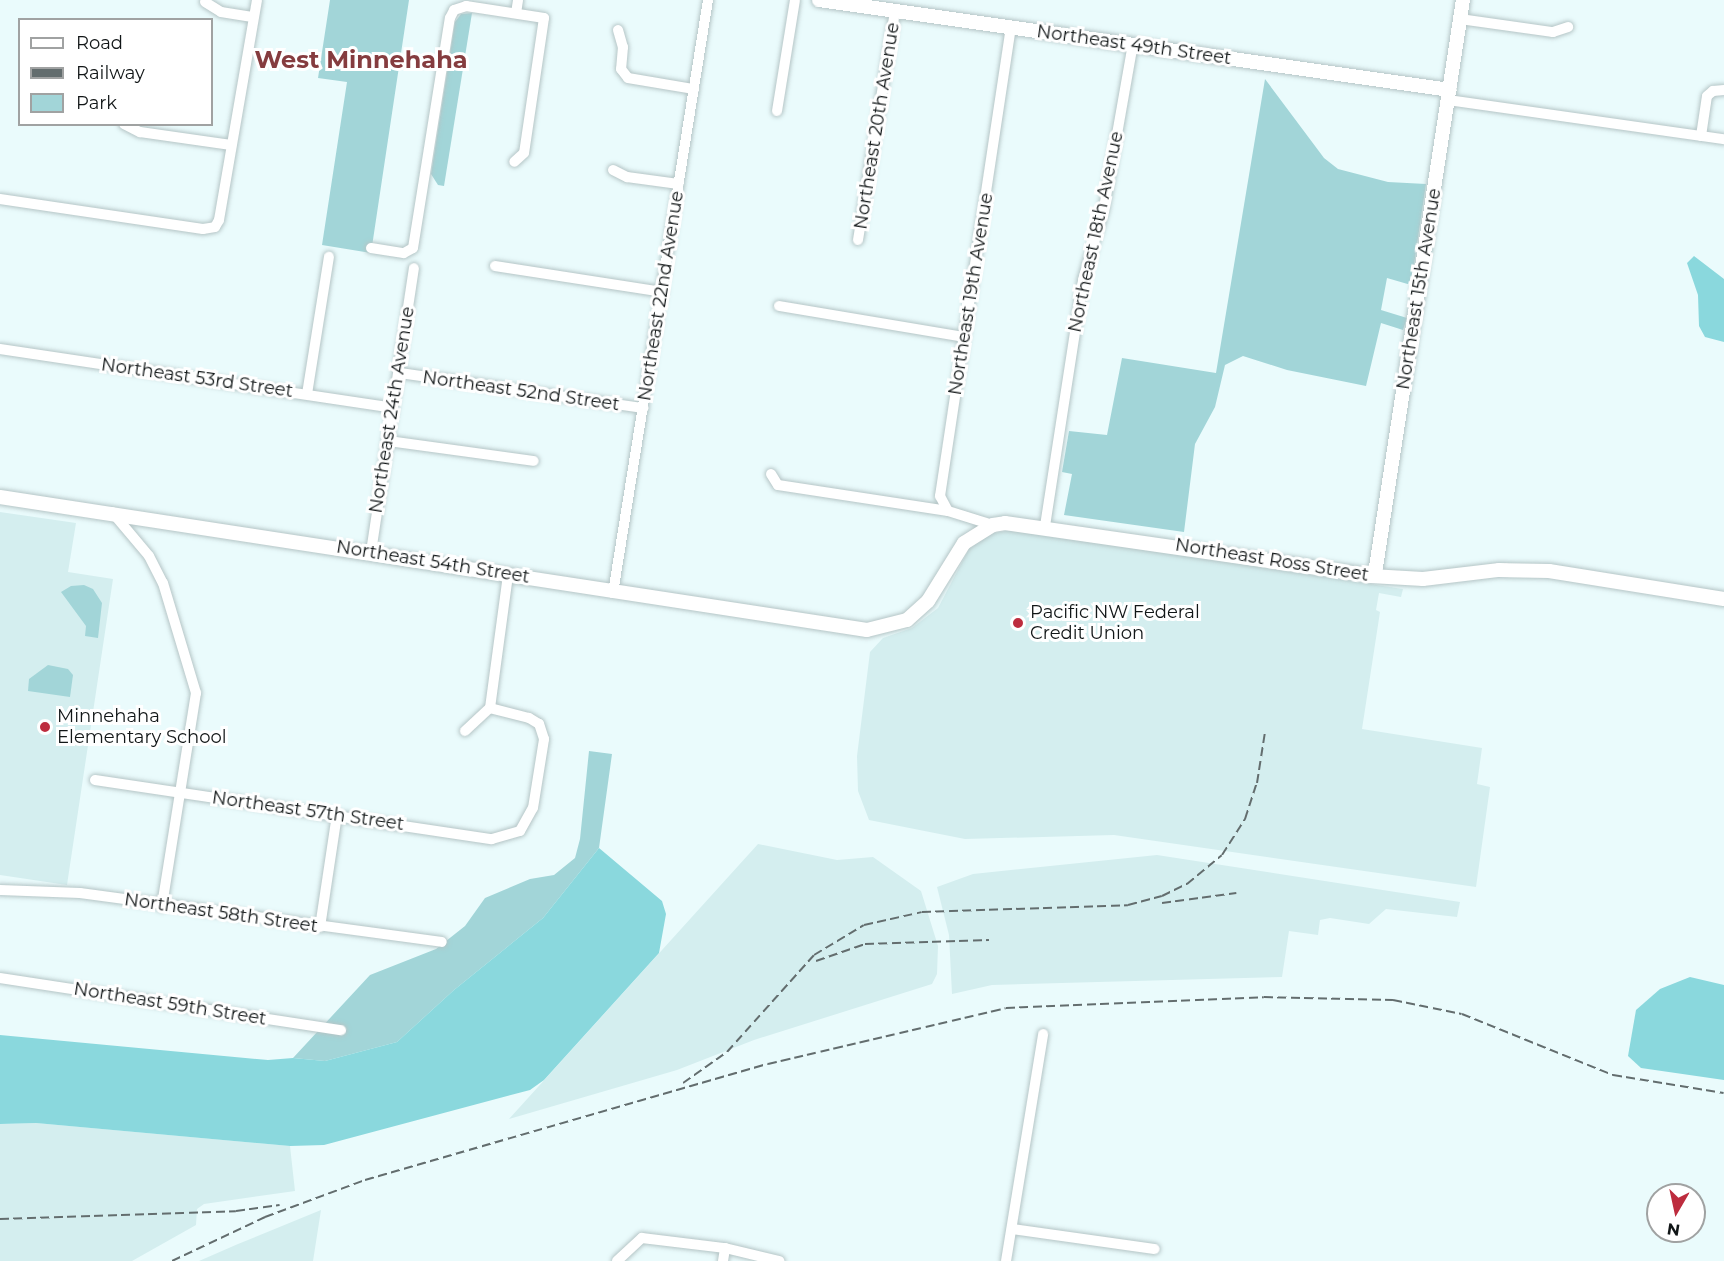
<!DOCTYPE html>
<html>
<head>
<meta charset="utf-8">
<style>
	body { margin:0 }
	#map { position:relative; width:1724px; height:1261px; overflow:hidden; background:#eafbfc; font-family:Montserrat,sans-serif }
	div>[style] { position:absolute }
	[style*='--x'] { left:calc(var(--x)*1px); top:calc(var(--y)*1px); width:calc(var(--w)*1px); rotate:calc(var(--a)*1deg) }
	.built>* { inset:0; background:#d4eeef }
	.green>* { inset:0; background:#a2d5d8 }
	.forest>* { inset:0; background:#8ad8dd }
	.roads { filter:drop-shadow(0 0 2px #b5c5c6) drop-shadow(0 0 2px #b5c5c6) }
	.street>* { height:10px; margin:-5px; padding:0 5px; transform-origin:5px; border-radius:5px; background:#fff }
	.secondary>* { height:14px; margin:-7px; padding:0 7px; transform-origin:7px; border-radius:7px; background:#fff }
	.rail>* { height:2px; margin-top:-1px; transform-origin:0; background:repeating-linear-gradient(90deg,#636d6e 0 9px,transparent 0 13.5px) }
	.dots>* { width:16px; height:16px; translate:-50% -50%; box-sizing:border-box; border:3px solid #fff; border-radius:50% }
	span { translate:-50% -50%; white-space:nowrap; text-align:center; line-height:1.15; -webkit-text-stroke:6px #fff; paint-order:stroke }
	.street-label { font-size:18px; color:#111617 }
	.poi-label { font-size:18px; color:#111617 }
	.left { translate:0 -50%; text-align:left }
	.district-label { font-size:24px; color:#853c3f; font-weight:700 }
	.legend { position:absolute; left:18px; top:18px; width:195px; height:108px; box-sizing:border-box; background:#fff; border:2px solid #a0a2a2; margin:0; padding:8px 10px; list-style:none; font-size:18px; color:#111617 }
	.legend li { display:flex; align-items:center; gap:12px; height:30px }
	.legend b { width:30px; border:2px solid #a0a2a2 }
	.north { position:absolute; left:1646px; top:1183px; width:60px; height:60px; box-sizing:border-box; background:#fff; border:2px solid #a0a2a2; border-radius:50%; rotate:189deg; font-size:16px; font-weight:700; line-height:24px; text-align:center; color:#111617 }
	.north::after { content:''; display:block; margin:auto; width:21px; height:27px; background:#bd2c3e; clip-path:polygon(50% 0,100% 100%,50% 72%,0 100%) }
</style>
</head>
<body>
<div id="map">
	<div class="built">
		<div style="clip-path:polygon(0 512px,76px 523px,68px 572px,113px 579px,67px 885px,0 875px)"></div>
		<div style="clip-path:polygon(1012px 530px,1403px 589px,1401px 597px,1379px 593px,1376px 610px,1380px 612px,1362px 729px,1482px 748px,1477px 784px,1490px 787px,1476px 887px,1114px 835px,965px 839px,869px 820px,858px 791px,857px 756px,870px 652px,883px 638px,912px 628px,938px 608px,969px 549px,989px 534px)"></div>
		<div style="clip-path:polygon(758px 844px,837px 860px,873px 857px,921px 891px,938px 946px,937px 974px,932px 984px,754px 1040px,677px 1070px,509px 1119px)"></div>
		<div style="clip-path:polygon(1157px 855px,1460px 902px,1457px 917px,1386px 909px,1369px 924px,1330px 918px,1320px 920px,1318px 935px,1289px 931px,1282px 977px,992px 985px,952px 994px,949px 935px,937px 887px,973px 874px)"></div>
		<div style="clip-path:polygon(36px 1123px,290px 1146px,295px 1191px,204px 1204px,197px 1209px,196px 1225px,132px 1261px,0 1261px,0 1124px)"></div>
		<div style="clip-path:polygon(321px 1210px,313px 1261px,199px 1261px,238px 1244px)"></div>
	</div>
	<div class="green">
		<div style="clip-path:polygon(330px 0,409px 0,371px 253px,322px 245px,347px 82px,318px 78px)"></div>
		<div style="clip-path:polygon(472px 13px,444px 186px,438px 185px,431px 174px,455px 22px,461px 14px)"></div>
		<div style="clip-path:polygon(1265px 79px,1324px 158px,1338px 169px,1388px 182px,1426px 184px,1411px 285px,1387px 278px,1381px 310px,1407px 318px,1403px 330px,1381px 323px,1366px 386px,1287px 370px,1243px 356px,1225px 365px,1215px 407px,1195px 444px,1184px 532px,1064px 515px,1072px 474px,1062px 472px,1069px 431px,1107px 435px,1122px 358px,1216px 373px)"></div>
		<div style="clip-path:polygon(84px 585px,93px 589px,102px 603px,98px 638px,85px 636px,86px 626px,61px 592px,71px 586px)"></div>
		<div style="clip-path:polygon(48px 665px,68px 669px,73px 675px,70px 697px,28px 691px,29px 679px)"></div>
		<div style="clip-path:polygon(589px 751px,612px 754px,599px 848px,543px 918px,454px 990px,397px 1042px,325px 1061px,293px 1058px,370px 975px,436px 949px,465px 926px,485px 898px,530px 879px,554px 875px,575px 858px,580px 839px)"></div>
	</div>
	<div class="forest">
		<div style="clip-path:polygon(1694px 256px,1724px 279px,1724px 342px,1705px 337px,1699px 326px,1698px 295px,1687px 263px)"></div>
		<div style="clip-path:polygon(599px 848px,662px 901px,666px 914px,659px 953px,544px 1080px,530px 1090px,324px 1145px,290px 1146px,36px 1123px,0 1124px,0 1035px,268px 1060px,293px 1058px,325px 1061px,397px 1042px,454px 990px,543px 918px)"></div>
		<div style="clip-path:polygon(1690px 977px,1724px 985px,1724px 1080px,1641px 1068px,1628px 1056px,1636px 1010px,1660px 989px)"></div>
	</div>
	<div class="roads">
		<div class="street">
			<div style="--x:205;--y:2;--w:19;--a:32"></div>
			<div style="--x:221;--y:12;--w:30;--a:9"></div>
			<div style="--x:516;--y:13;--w:13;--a:-81"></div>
			<div style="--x:1460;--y:19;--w:94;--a:8"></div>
			<div style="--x:1553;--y:32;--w:16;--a:-18"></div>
			<div style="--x:618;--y:30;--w:18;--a:74"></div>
			<div style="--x:623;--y:47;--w:22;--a:95"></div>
			<div style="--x:621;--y:69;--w:11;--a:52"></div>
			<div style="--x:628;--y:78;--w:67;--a:9.5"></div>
			<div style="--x:1448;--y:100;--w:278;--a:8.1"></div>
			<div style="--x:777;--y:111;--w:112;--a:-80.8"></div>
			<div style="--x:124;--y:124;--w:18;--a:27"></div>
			<div style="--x:140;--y:132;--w:92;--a:8.1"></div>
			<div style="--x:1701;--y:136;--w:40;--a:-81.5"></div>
			<div style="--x:1707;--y:96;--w:8;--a:-40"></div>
			<div style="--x:1713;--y:91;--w:11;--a:-5"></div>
			<div style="--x:613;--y:170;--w:16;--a:27"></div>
			<div style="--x:627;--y:177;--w:52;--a:7.7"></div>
			<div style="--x:0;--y:199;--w:205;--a:8.4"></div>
			<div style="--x:203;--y:229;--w:12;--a:-9"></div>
			<div style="--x:215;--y:227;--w:8;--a:-60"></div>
			<div style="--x:219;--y:220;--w:223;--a:-80.2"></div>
			<div style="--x:858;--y:240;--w:232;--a:-80.8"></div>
			<div style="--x:371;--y:248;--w:33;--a:9"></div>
			<div style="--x:404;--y:253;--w:10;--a:-29"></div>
			<div style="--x:413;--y:248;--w:233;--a:-80.9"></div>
			<div style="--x:450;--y:18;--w:9;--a:-63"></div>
			<div style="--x:454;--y:10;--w:13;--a:-18"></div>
			<div style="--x:466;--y:6;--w:79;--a:8.7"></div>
			<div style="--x:544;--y:18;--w:136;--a:98.4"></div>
			<div style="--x:524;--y:153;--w:13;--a:138"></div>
			<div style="--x:495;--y:266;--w:169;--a:8.8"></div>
			<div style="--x:779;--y:306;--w:188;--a:9.5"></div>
			<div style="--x:0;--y:349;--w:397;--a:8.5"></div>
			<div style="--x:400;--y:373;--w:246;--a:8.2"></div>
			<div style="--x:307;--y:394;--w:139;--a:-80.9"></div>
			<div style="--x:388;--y:441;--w:147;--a:7.8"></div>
			<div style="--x:771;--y:474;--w:13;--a:58"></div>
			<div style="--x:778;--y:485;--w:172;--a:8.7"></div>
			<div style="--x:948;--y:511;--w:47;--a:17.3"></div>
			<div style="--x:948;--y:511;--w:17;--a:-118"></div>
			<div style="--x:940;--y:496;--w:474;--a:-81.4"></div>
			<div style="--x:112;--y:512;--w:57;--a:49.9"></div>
			<div style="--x:149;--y:556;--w:30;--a:63"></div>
			<div style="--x:163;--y:583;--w:115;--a:73.3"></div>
			<div style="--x:196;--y:693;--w:216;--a:99.1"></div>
			<div style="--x:1045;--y:526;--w:249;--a:-81.2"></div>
			<div style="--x:1083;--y:280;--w:75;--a:-73.7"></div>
			<div style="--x:1104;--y:208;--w:167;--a:-80"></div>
			<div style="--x:371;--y:552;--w:287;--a:-81.4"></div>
			<div style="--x:613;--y:593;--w:601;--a:-80.9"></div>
			<div style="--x:465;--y:731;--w:34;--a:-43"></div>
			<div style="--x:95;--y:780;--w:401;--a:8.5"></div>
			<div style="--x:492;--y:839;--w:29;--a:-16"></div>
			<div style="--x:520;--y:831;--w:26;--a:-61"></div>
			<div style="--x:533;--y:808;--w:70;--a:-80.9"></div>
			<div style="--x:544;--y:739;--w:16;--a:-108"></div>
			<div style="--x:539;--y:724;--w:12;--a:-149"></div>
			<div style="--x:529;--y:718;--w:40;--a:-165.6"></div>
			<div style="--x:490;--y:708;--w:135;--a:-82.3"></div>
			<div style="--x:0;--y:890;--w:80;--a:2.1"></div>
			<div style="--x:80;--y:893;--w:365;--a:7.7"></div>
			<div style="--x:320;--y:927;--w:113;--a:-81.4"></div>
			<div style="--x:0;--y:978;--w:345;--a:8.7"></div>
			<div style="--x:1012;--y:1229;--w:144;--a:8"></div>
			<div style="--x:617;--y:1261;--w:34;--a:-43"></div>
			<div style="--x:642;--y:1238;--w:84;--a:6.9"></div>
			<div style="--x:725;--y:1248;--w:56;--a:13.5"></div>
			<div style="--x:723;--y:1261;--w:13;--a:-81"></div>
			<div style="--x:1006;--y:1261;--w:230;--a:-80.7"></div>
		</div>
		<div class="secondary">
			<div style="--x:819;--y:0;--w:637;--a:8.12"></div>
			<div style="--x:0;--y:497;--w:877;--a:8.72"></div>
			<div style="--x:867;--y:630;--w:41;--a:-14"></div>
			<div style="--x:907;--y:620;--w:28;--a:-42"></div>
			<div style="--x:928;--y:601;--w:68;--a:-58.2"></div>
			<div style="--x:964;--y:543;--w:34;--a:-32"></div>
			<div style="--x:993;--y:525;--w:12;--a:-9"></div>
			<div style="--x:1005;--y:523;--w:370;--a:8.2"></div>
			<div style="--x:1371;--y:576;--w:52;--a:3.3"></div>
			<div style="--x:1423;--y:579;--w:77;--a:-6.8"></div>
			<div style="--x:1499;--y:570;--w:50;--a:1.1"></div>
			<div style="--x:1549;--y:571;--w:177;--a:9.1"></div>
			<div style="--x:1371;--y:576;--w:10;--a:-61"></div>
			<div style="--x:1376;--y:567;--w:574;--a:-81.28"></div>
		</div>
	</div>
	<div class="rail">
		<div style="--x:1162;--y:903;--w:75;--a:-7.7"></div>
		<div style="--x:816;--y:961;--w:52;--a:-19.1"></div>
		<div style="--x:865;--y:944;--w:124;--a:-1.8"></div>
		<div style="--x:683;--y:1083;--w:54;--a:-35.2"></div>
		<div style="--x:727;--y:1052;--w:130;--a:-48.1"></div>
		<div style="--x:814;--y:955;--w:58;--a:-31"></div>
		<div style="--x:864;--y:925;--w:59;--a:-12.6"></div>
		<div style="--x:922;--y:912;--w:206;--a:-1.9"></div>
		<div style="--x:1128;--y:905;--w:35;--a:-15"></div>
		<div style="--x:1162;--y:896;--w:28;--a:-26"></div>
		<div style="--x:1187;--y:884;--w:45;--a:-39.6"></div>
		<div style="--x:1222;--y:855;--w:43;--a:-57.4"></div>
		<div style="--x:1245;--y:819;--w:38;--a:-72"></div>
		<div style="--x:1257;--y:783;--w:52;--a:-81.1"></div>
		<div style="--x:0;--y:1219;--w:236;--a:-1.9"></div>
		<div style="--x:236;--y:1211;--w:44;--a:-7.8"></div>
		<div style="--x:172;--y:1261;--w:103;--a:-25.3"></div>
		<div style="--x:265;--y:1217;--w:107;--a:-20.3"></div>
		<div style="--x:365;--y:1180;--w:419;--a:-16.1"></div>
		<div style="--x:768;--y:1064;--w:244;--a:-13.2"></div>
		<div style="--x:1006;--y:1008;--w:258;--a:-2.4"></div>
		<div style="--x:1264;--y:997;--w:129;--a:1.3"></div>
		<div style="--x:1393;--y:1000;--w:70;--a:11.5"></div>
		<div style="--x:1462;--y:1014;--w:163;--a:22"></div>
		<div style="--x:1613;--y:1075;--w:112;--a:9.2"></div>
	</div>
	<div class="dots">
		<div style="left:1018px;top:623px;background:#bd2c3e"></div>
		<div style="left:45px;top:727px;background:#bd2c3e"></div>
	</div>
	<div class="street-label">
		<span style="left:1134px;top:45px;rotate:8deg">Northeast 49th Street</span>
		<span style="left:877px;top:126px;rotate:-81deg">Northeast 20th Avenue</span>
		<span style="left:1096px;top:232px;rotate:-78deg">Northeast 18th Avenue</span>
		<span style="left:1419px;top:289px;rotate:-81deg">Northeast 15th Avenue</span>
		<span style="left:971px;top:294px;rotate:-81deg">Northeast 19th Avenue</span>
		<span style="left:661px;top:296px;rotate:-81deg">Northeast 22nd Avenue</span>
		<span style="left:197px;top:378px;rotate:8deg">Northeast 53rd Street</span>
		<span style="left:521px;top:391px;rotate:8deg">Northeast 52nd Street</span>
		<span style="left:392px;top:410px;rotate:-81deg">Northeast 24th Avenue</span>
		<span style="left:1272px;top:560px;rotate:9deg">Northeast Ross Street</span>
		<span style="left:433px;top:562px;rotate:9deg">Northeast 54th Street</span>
		<span style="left:308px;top:811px;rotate:8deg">Northeast 57th Street</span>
		<span style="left:221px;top:913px;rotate:8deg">Northeast 58th Street</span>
		<span style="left:170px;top:1004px;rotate:9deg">Northeast 59th Street</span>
	</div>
	<div class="poi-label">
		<span class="left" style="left:1030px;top:623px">Pacific NW Federal<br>Credit Union</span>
		<span class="left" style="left:57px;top:727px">Minnehaha<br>Elementary School</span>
	</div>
	<div class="district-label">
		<span style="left:361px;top:60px">West Minnehaha</span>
	</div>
	<ul class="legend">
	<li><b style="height:8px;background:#fff"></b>Road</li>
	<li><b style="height:8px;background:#636d6e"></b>Railway</li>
	<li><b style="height:16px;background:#a2d5d8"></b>Park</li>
	</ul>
	<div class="north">N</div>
</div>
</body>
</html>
